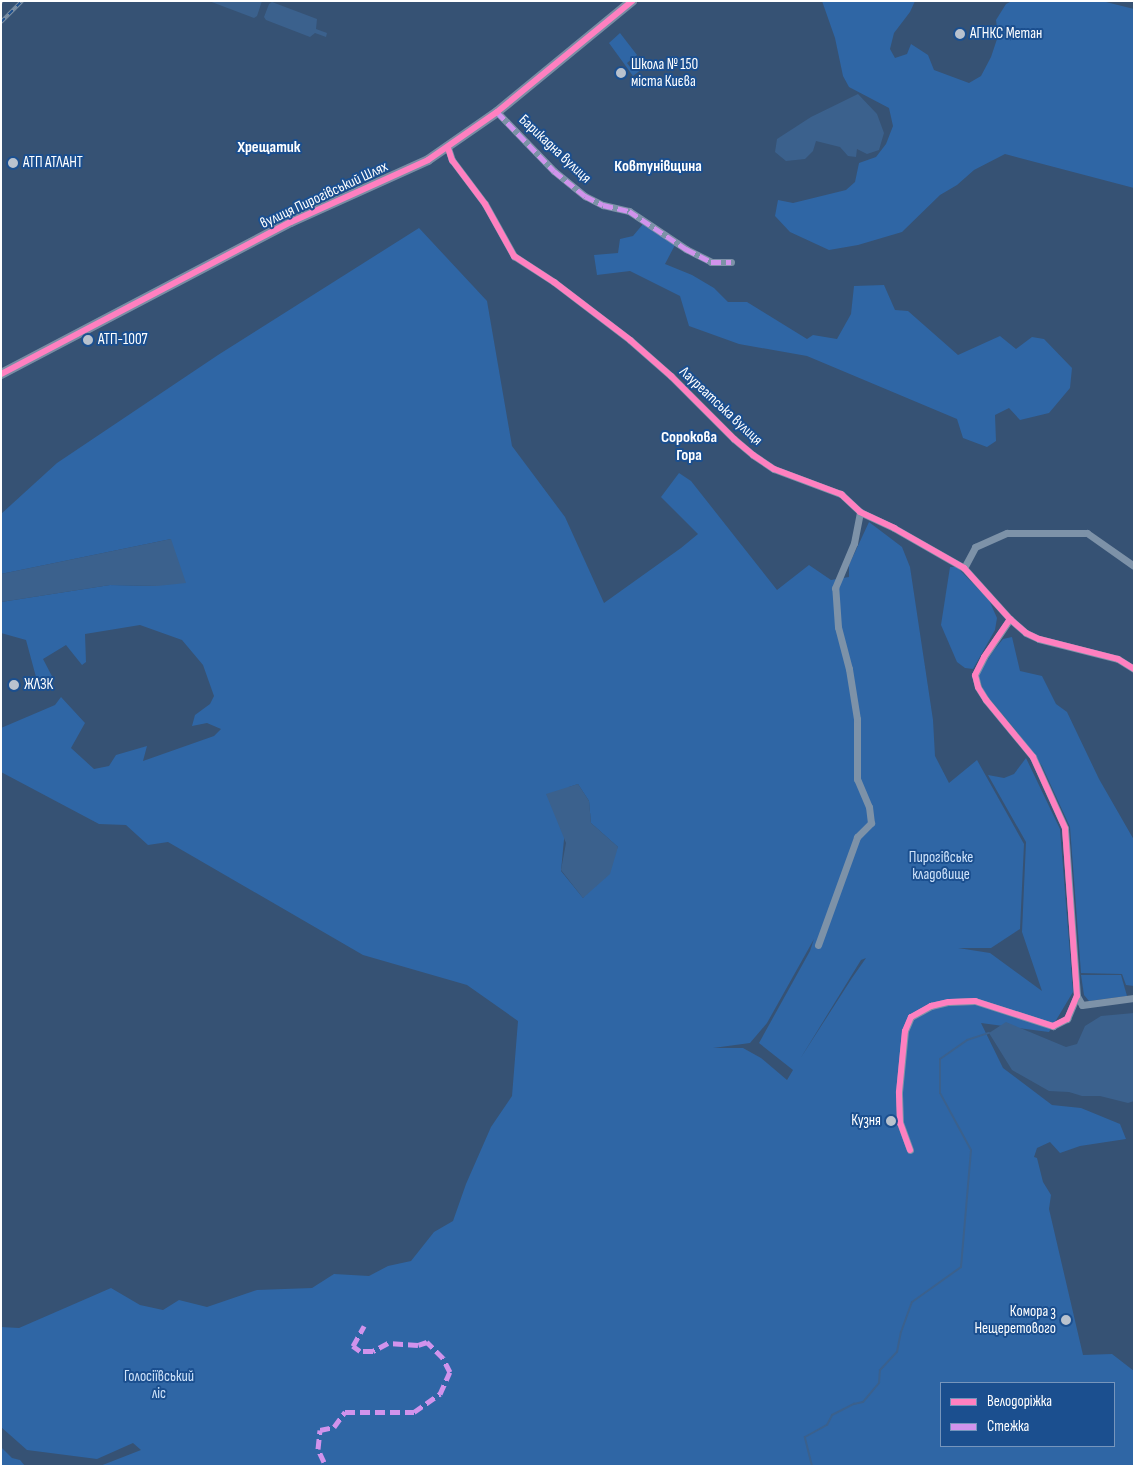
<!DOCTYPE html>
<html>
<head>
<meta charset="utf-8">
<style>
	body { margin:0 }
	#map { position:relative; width:1135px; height:1467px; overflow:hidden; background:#365274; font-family:"Sofia Sans Condensed",sans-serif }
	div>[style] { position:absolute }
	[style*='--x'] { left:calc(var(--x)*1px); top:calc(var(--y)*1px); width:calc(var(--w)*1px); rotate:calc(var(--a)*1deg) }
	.green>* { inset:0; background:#2f66a5 }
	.water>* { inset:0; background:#3b618d }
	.stream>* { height:2px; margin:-1px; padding:0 1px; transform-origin:1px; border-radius:1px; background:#3b618d }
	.street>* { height:7px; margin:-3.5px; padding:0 3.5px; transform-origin:3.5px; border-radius:3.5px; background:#7d92a8 }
	.secondary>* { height:10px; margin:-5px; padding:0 5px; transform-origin:5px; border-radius:5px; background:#798da4 }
	.rail>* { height:4px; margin-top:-2px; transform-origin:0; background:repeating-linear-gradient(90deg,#1b4f8f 0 5.5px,#7e92a7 0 11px); box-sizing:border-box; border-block:1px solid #7e92a7 }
	.quiet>* { height:5px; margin-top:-2.5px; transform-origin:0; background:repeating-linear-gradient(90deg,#d193ec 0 10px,transparent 0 15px) }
	.cycleway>* { height:6px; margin:-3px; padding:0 3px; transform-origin:3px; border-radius:3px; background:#ff80c0 }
	.dots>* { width:14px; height:14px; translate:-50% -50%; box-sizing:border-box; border:2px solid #1b4f8f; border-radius:50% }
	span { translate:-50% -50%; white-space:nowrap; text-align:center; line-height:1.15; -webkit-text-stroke:4px #1b4f8f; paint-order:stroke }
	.poi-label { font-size:15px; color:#fff }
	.left { translate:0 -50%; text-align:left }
	.right { translate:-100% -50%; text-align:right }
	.street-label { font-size:15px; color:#fff }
	.park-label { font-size:15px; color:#cfe3fa }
	.neighbourhood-label { font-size:16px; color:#fff; font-weight:700 }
	.frame { position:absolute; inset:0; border:2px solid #fff; pointer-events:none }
	.legend { position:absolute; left:940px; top:1382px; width:175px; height:65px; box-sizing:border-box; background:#1b4f8f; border:1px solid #7695bc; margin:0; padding:6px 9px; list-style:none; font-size:15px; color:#fff }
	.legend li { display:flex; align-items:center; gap:10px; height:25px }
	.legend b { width:25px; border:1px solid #7695bc }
</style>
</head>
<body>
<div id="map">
	<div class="green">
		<div style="clip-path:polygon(822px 1px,915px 1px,910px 12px,894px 33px,890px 49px,895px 58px,907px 54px,911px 44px,928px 55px,934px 70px,969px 83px,981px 76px,991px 57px,998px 36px,996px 20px,1006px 4px,1012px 1px,1102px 1px,1134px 9px,1134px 188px,1005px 154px,974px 170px,957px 185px,940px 195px,902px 232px,858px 245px,829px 250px,790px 232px,775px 216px,778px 200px,793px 203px,846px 190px,855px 182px,859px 163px,876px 157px,886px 144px,893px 126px,889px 108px,849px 87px,843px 76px,835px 38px)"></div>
		<div style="clip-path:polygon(620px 33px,637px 55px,627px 63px,630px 67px,642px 58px,647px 65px,633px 76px,609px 43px)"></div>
		<div style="clip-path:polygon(643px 224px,675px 245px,665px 264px,692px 275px,714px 288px,728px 302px,747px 302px,807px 339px,813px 335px,837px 339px,851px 314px,854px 286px,884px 285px,895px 310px,908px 311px,958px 355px,1000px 336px,1016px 349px,1032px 337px,1044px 339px,1072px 368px,1070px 388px,1049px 413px,1020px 420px,1009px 408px,995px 415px,996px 441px,987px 447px,963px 438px,957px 419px,807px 356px,739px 344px,689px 326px,680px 296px,630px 271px,597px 275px,594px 255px,618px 253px,620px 239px,633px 236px)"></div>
		<div style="clip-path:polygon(evenodd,419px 228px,487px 301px,512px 446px,565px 517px,604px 603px,681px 548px,698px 534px,661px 497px,679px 473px,691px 481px,777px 590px,809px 565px,831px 580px,849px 577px,849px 565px,869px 522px,902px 547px,910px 567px,933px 720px,935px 756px,949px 783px,977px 760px,1024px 844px,1020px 929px,991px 948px,958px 948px,990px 953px,1042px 991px,1022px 932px,1026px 842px,988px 775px,1004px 778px,1014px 774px,1026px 758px,1060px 829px,1073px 992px,1049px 1032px,981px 1023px,1003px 1068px,1052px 1105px,1081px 1108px,1120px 1124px,1126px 1139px,1080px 1146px,1060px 1153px,1050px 1142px,1037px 1148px,1034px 1157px,1037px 1158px,1043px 1182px,1051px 1195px,1049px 1209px,1083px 1355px,1112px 1354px,1134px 1371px,1134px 1466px,100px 1466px,141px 1450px,133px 1443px,97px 1459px,27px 1450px,1px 1427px,1px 1327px,19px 1328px,111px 1288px,140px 1305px,163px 1310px,179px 1300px,207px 1307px,257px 1290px,312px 1288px,334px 1274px,369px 1276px,388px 1266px,411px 1261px,434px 1232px,453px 1221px,466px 1184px,491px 1127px,512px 1096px,518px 1021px,467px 985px,363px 955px,168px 842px,148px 845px,126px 825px,99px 824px,1px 772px,1px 728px,55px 705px,61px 697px,85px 723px,71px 748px,94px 769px,109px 766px,116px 755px,147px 746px,143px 761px,214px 736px,221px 729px,207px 723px,192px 726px,195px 715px,210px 704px,214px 696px,203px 665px,182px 640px,140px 625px,85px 634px,86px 662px,82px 665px,66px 645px,43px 659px,54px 680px,39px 688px,26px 640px,1px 633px,1px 602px,110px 585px,157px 586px,171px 539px,1px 574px,1px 514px,57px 463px,218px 355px,419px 228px,578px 784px,589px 801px,591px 823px,618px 847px,583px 898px,561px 871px,569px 787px,578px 784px,419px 228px,814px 939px,810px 951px,759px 1043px,793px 1070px,787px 1080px,761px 1058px,743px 1048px,713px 1048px,750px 1043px,767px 1023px,814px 939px,419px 228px,866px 958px,852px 978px,800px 1059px,861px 960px,866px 958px,419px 228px,941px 1383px,1114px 1383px,1114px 1446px,941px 1446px,941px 1383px)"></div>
		<div style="clip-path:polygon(950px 567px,957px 567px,989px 600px,997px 618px,995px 630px,973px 669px,965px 668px,957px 662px,941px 625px)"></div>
		<div style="clip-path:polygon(1012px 637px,1020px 671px,1042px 676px,1056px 704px,1067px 712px,1099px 779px,1134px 840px,1134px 986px,1126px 985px,1122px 974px,1081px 973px,1070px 827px,1042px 766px,1018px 733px,984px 692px,979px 678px,980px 671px,994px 650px,1003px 639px)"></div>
		<div style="clip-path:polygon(1081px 975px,1121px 975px,1127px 996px,1089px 1001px,1084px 995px)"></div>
		<div style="clip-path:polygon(1px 1447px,12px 1458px,20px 1460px,25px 1466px,1px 1466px)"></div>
	</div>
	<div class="water">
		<div style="clip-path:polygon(209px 1px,262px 1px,257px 16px,254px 18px)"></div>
		<div style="clip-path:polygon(272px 2px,317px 19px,316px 29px,327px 33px,326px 37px,315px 33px,310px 37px,266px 20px,264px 17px,269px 4px)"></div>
		<div style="clip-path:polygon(858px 94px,877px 114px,884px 133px,879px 150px,867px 154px,857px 149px,856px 157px,848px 156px,840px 147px,816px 141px,813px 151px,805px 159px,786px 161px,775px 152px,777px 139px,811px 117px)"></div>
		<div style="clip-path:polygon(171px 539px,186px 583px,157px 586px,110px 585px,1px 602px,1px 574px)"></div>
		<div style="clip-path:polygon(578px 784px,589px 801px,591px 823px,618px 847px,610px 874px,583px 898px,561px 870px,566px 843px,546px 794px)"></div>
		<div style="clip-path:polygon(1134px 1013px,1134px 1101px,1128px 1103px,1100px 1096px,1082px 1096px,1069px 1092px,1049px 1091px,1012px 1070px,989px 1033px,1006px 1022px,1066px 1047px,1077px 1044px,1085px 1026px,1101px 1016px)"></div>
	</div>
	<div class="stream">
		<div style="--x:812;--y:1466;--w:30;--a:-104"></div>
		<div style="--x:805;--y:1437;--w:25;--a:-29"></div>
		<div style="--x:827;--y:1425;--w:11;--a:-63"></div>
		<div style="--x:832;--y:1415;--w:25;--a:-27"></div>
		<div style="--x:854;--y:1404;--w:9;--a:-13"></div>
		<div style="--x:863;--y:1402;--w:25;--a:-50"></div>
		<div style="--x:879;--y:1383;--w:13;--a:-86"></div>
		<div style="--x:880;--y:1370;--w:25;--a:-47"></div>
		<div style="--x:897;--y:1352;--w:20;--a:-79"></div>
		<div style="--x:901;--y:1332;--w:32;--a:-70"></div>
		<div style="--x:912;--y:1302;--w:60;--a:-35.5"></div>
		<div style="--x:961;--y:1267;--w:117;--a:-85.1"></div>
		<div style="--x:971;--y:1150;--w:65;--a:-118.5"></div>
		<div style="--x:940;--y:1093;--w:34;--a:-90"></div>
		<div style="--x:940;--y:1059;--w:33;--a:-35"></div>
		<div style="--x:967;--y:1040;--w:23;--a:-18"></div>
	</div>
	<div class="street">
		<div style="--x:497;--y:112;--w:82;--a:46"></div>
		<div style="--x:554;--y:171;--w:40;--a:39"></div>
		<div style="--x:585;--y:196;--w:20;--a:27"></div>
		<div style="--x:603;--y:205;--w:27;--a:13"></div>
		<div style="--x:629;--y:211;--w:69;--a:33.7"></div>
		<div style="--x:686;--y:249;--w:28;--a:27"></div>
		<div style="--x:711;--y:262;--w:20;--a:0"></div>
		<div style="--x:448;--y:148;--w:13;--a:72"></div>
		<div style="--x:452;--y:160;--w:55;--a:53.1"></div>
		<div style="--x:485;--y:204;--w:60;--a:60.9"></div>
		<div style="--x:514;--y:256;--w:48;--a:33"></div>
		<div style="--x:554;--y:282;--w:96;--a:37.3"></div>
		<div style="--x:630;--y:340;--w:55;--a:41.3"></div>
		<div style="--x:671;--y:376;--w:89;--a:45"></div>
		<div style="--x:734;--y:439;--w:25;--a:40"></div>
		<div style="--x:753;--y:455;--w:25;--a:34"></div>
		<div style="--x:774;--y:469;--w:72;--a:20.5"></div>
		<div style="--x:841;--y:494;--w:26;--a:43"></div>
		<div style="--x:860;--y:512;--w:38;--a:25"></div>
		<div style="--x:894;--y:528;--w:81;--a:29.7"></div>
		<div style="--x:964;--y:568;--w:69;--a:48"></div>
		<div style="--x:1010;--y:619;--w:21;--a:41"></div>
		<div style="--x:1026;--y:633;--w:14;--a:25"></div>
		<div style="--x:1039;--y:639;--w:81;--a:14.2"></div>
		<div style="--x:1118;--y:659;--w:19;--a:32"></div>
		<div style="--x:964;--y:568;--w:24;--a:-62"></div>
		<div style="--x:975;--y:547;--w:35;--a:-24"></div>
		<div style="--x:1007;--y:533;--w:80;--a:0"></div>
		<div style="--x:1087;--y:533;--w:57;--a:35.1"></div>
		<div style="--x:818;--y:945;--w:115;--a:-70.1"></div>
		<div style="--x:857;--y:837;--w:20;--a:-45"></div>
		<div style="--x:871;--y:823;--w:16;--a:-97"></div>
		<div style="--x:869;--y:807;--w:30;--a:-113"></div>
		<div style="--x:857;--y:779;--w:60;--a:-90"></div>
		<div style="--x:857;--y:719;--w:51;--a:-99.1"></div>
		<div style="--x:849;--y:669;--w:43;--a:-104.7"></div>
		<div style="--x:838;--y:627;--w:39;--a:-94"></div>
		<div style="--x:835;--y:588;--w:49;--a:-67.1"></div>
		<div style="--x:854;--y:543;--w:32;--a:-79"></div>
		<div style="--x:1077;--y:996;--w:10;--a:61"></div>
		<div style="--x:1082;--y:1005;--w:52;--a:-7.7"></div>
		<div style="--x:910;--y:1150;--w:29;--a:-110"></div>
		<div style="--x:900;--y:1123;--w:31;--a:-92"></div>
		<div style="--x:899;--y:1092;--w:61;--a:-84.4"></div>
		<div style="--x:905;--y:1031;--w:15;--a:-67"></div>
		<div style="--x:911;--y:1017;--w:23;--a:-29"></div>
		<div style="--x:931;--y:1006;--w:18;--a:-13"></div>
		<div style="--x:949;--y:1002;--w:26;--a:-2"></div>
		<div style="--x:975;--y:1001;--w:82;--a:17.8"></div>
		<div style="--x:1053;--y:1026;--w:16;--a:-27"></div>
		<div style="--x:1067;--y:1019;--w:25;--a:-67"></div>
		<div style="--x:1077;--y:996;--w:168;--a:-94.1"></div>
		<div style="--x:1065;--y:828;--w:78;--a:-114.3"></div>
		<div style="--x:1033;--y:757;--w:74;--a:-129.5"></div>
		<div style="--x:986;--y:700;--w:15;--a:-122"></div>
		<div style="--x:978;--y:687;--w:12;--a:-104"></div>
		<div style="--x:975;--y:675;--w:20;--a:-63"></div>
		<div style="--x:984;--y:657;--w:46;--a:-55.6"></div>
	</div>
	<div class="secondary">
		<div style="--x:1;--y:374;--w:327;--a:-27.7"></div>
		<div style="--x:291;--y:222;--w:150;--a:-24.3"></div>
		<div style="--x:428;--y:160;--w:84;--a:-34.8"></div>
		<div style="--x:497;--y:112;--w:175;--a:-39.4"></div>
	</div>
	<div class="rail">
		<div style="--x:1;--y:2;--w:1;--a:-45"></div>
		<div style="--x:1;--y:22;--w:30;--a:-45"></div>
	</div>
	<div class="quiet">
		<div style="--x:497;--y:112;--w:82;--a:46"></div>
		<div style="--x:554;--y:171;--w:40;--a:39"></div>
		<div style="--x:585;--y:196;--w:20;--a:27"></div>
		<div style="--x:603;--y:205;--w:27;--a:13"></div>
		<div style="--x:629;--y:211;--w:69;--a:33.7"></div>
		<div style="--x:686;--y:249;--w:28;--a:27"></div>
		<div style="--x:711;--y:262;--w:20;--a:0"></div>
		<div style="--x:324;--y:1462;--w:14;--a:-115"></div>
		<div style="--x:318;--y:1449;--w:19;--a:-84"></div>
		<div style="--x:320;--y:1430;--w:14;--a:-12"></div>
		<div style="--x:334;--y:1427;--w:19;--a:-54"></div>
		<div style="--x:345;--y:1412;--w:69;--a:0"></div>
		<div style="--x:414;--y:1412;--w:32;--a:-35"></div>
		<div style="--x:440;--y:1394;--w:24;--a:-66"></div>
		<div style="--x:450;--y:1372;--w:16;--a:-117"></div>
		<div style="--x:443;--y:1358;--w:23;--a:-135"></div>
		<div style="--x:427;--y:1342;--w:9;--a:162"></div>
		<div style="--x:418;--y:1345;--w:30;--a:-176"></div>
		<div style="--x:388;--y:1343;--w:17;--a:152"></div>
		<div style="--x:373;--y:1351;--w:13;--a:180"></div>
		<div style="--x:360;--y:1351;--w:9;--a:-144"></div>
		<div style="--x:353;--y:1346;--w:23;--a:-61"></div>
	</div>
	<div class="cycleway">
		<div style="--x:448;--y:148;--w:13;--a:72"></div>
		<div style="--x:452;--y:160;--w:55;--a:53.1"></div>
		<div style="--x:485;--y:204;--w:60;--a:60.9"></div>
		<div style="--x:514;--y:256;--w:48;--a:33"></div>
		<div style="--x:554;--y:282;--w:96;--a:37.3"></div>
		<div style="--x:630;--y:340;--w:55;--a:41.3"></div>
		<div style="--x:671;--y:376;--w:89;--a:45"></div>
		<div style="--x:734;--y:439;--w:25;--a:40"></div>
		<div style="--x:753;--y:455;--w:25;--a:34"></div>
		<div style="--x:774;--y:469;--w:72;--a:20.5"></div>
		<div style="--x:841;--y:494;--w:26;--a:43"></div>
		<div style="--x:860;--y:512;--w:38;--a:25"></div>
		<div style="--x:894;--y:528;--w:81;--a:29.7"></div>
		<div style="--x:964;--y:568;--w:69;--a:48"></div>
		<div style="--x:1010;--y:619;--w:21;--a:41"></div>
		<div style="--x:1026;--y:633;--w:14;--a:25"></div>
		<div style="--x:1039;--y:639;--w:81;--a:14.2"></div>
		<div style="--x:1118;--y:659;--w:19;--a:32"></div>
		<div style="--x:1;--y:374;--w:327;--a:-27.7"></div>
		<div style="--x:291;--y:222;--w:150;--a:-24.3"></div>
		<div style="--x:428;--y:160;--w:84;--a:-34.8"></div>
		<div style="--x:497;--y:112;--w:175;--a:-39.4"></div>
		<div style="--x:910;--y:1150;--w:29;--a:-110"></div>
		<div style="--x:900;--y:1123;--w:31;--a:-92"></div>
		<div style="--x:899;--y:1092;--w:61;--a:-84.4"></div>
		<div style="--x:905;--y:1031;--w:15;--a:-67"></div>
		<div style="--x:911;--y:1017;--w:23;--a:-29"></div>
		<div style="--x:931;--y:1006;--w:18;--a:-13"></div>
		<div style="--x:949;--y:1002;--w:26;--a:-2"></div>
		<div style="--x:975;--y:1001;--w:82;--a:17.8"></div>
		<div style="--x:1053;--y:1026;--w:16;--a:-27"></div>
		<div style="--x:1067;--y:1019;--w:25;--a:-67"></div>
		<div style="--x:1077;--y:996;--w:168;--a:-94.1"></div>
		<div style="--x:1065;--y:828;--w:78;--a:-114.3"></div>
		<div style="--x:1033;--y:757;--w:74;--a:-129.5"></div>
		<div style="--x:986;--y:700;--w:15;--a:-122"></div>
		<div style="--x:978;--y:687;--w:12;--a:-104"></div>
		<div style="--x:975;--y:675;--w:20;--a:-63"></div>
		<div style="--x:984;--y:657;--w:46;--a:-55.6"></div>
	</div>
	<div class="dots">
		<div style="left:960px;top:34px;background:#b9c2ce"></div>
		<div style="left:621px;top:73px;background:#b9c2ce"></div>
		<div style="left:13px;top:163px;background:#b9c2ce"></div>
		<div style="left:88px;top:340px;background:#b9c2ce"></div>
		<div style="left:14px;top:685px;background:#b9c2ce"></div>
		<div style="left:891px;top:1121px;background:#b9c2ce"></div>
		<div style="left:1066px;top:1320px;background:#b9c2ce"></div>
	</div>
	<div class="poi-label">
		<span class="left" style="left:970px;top:34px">АГНКС Метан</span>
		<span class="left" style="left:631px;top:73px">Школа № 150<br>міста Києва</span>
		<span class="left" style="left:23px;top:163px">АТП АТЛАНТ</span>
		<span class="left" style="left:98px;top:340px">АТП-1007</span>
		<span class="left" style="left:24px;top:685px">ЖЛЗК</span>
		<span class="right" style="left:881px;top:1121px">Кузня</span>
		<span class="right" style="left:1056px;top:1320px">Комора з<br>Нещеретового</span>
	</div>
	<div class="street-label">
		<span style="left:555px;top:149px;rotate:43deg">Барикадна вулиця</span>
		<span style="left:324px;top:195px;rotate:-25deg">вулиця Пирогівський Шлях</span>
		<span style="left:721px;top:406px;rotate:43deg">Лауреатська вулиця</span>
	</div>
	<div class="park-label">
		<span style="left:941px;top:866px">Пирогівське<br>кладовище</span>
		<span style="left:159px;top:1385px">Голосіївський<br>ліс</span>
	</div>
	<div class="neighbourhood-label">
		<span style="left:269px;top:148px">Хрещатик</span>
		<span style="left:658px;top:167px">Ковтунівщина</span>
		<span style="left:689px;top:447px">Сорокова<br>Гора</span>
	</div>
	<div class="frame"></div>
	<ul class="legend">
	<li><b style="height:6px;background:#ff80c0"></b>Велодоріжка</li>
	<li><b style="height:6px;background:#d193ec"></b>Стежка</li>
	</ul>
</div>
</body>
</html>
